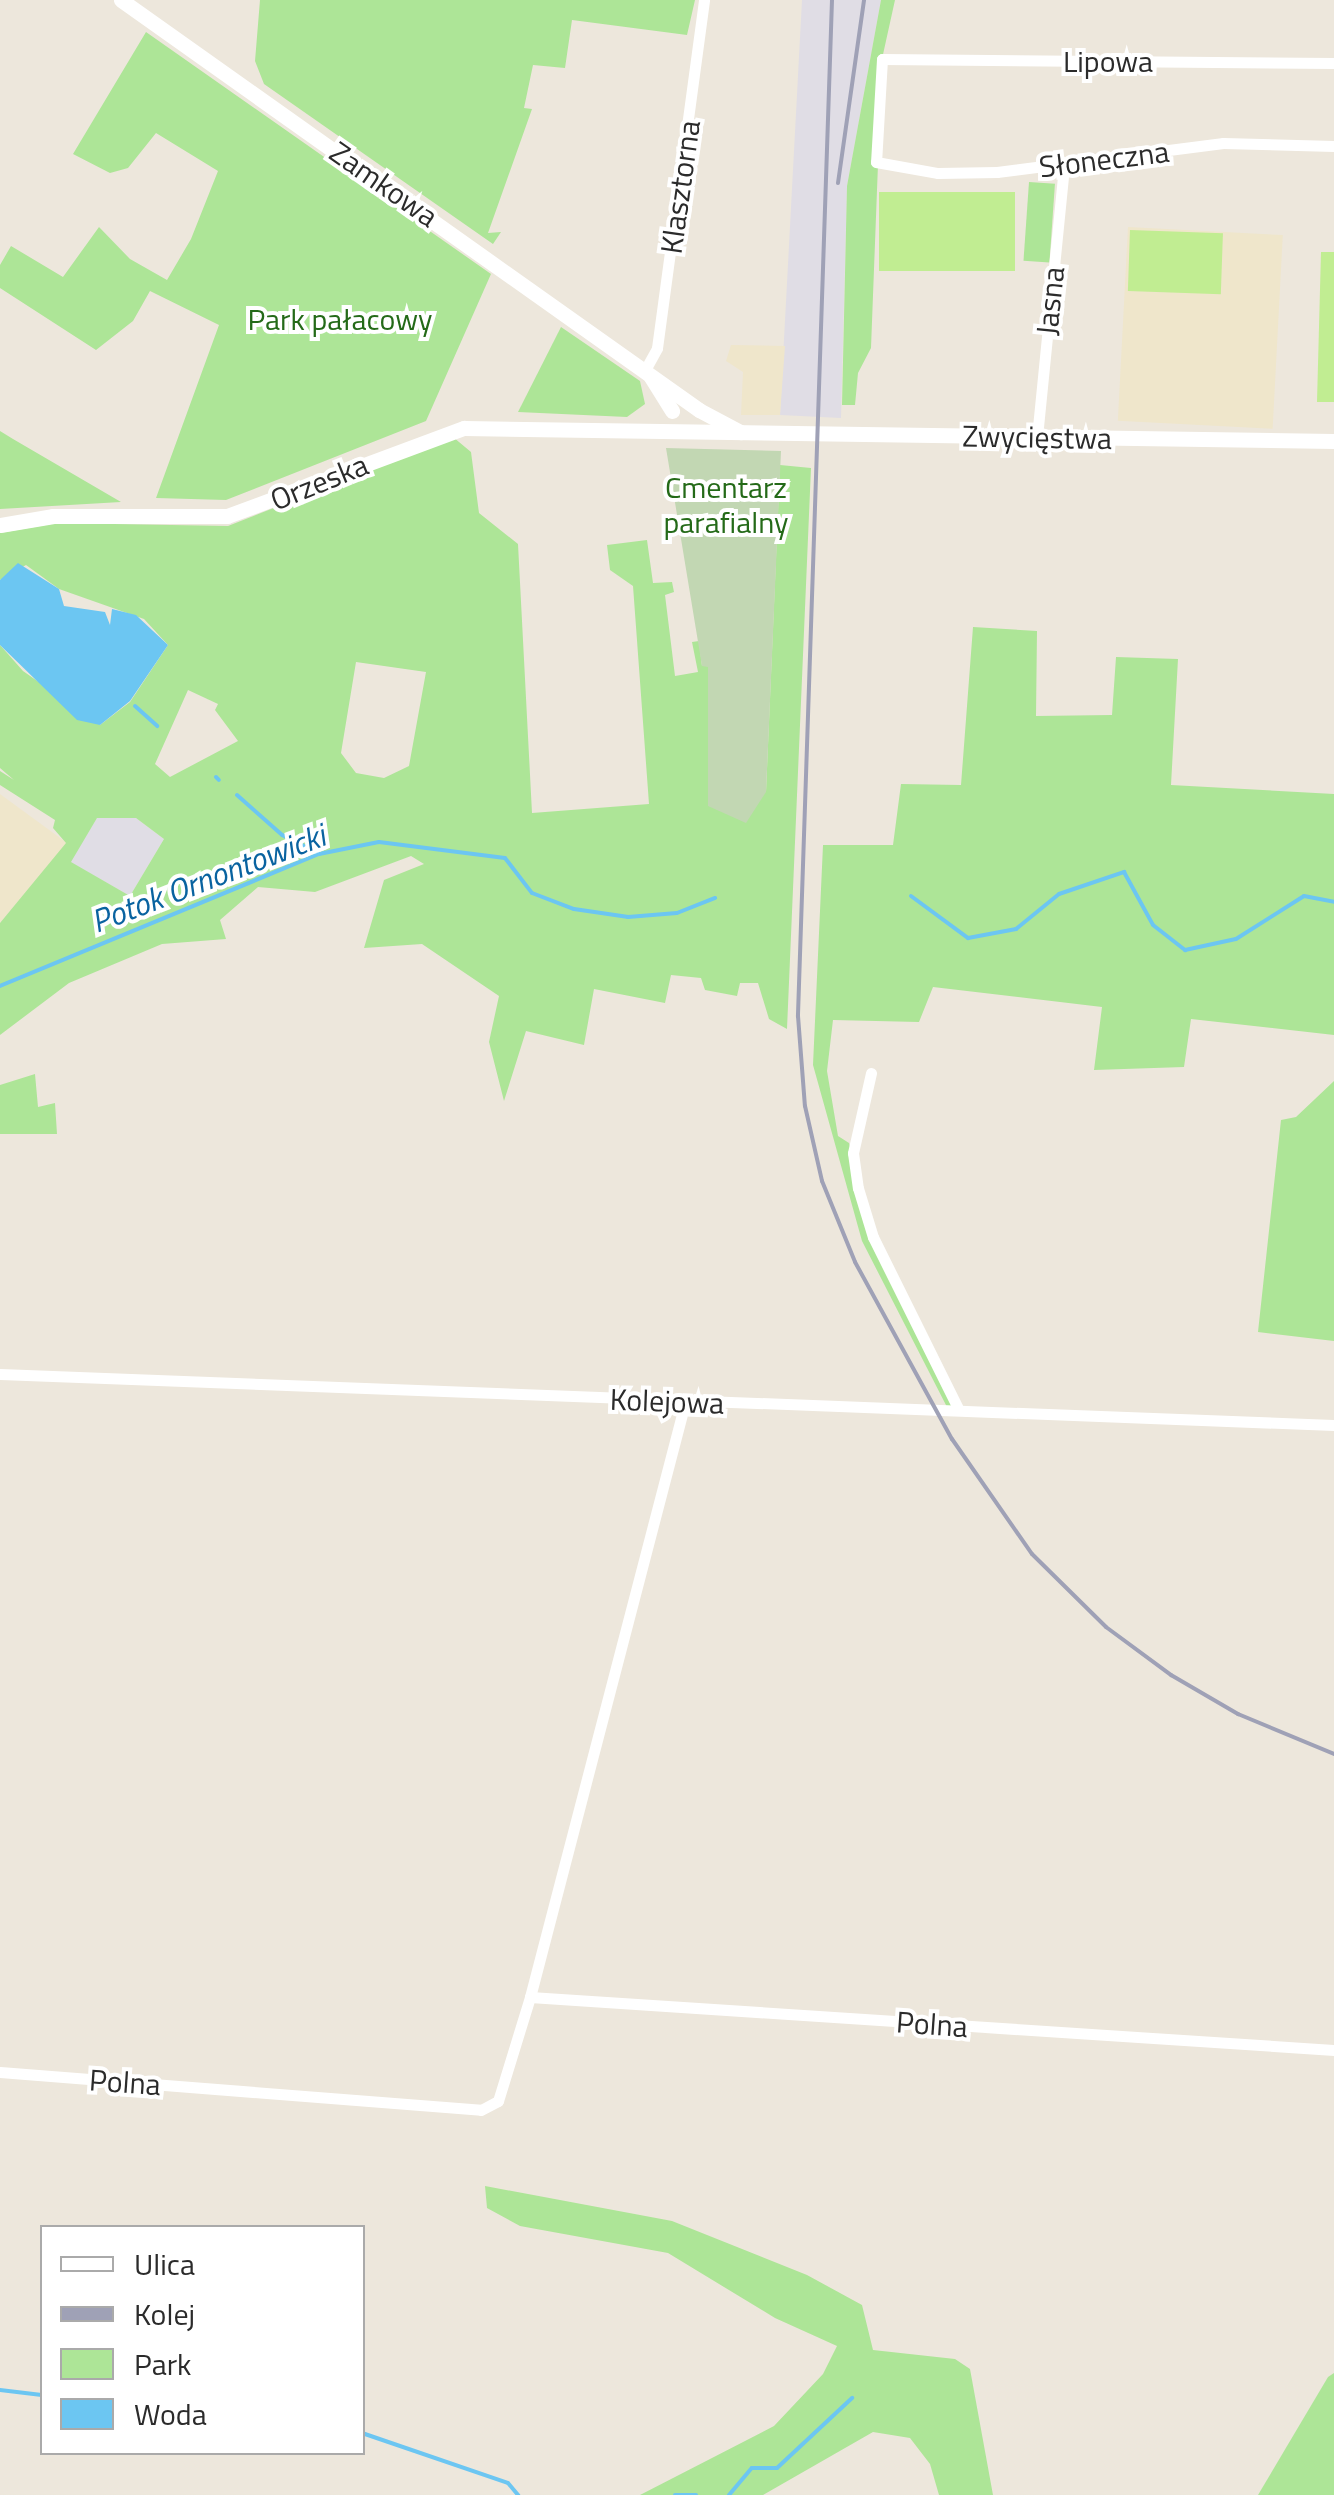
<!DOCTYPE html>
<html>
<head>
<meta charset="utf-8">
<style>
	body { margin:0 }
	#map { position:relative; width:1334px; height:2495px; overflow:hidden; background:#ede7dc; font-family:"Titillium Web",sans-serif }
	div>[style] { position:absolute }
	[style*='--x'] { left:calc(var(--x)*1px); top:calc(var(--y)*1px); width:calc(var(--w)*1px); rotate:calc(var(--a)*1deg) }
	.industrial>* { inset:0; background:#e0dde5 }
	.education>* { inset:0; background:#efe6cb; transform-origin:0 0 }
	.green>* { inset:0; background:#ade597; transform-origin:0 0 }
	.cemetery>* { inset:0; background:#c2d7b3 }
	.pitch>* { inset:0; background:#c1ed92; transform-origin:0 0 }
	.water>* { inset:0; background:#6cc6f2 }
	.stream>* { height:4px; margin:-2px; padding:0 2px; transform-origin:2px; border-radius:2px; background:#6cc6f2 }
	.street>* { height:11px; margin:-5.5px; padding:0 5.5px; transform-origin:5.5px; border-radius:5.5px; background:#fff }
	.secondary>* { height:15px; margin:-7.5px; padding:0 7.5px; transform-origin:7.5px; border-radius:7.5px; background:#fff }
	.rail>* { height:4px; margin:-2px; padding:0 2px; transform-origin:2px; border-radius:2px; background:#9fa1b6 }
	span { translate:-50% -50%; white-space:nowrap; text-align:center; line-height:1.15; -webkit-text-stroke:8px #fff; paint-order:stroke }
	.street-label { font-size:30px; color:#2b2b2b }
	.park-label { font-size:30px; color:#246a18 }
	.water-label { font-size:32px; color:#0963a0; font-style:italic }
	.legend { position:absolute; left:40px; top:2225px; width:325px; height:230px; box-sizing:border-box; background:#fff; border:2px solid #aaa; margin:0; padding:12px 18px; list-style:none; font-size:30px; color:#2b2b2b }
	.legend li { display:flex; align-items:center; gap:20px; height:50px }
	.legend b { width:50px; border:2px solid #aaa }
</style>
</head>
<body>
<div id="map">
	<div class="industrial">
		<div style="clip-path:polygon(802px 0,881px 0,847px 186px,841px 418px,780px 415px)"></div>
		<div style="clip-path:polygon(97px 818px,136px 818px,164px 839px,130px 896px,70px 862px)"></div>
	</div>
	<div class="education">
		<div style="left:1128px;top:227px;width:155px;height:194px;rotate:3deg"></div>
		<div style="clip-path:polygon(731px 345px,785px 346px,780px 415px,741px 415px,743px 372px,726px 361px)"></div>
		<div style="clip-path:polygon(0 794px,67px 843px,0 923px)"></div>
	</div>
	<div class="green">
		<div style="clip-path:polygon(260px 0,695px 0,687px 35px,572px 20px,565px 68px,533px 65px,524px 108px,532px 109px,488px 233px,501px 232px,493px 244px,264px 84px,255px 61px)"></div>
		<div style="clip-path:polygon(881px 0,895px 0,882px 59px,871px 348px,858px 373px,855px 405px,842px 405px,847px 186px)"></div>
		<div style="clip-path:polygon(146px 32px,491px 274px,426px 421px,226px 500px,156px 498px,219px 325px,150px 291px,133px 321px,96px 350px,0 288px,0 265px,11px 246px,63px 277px,99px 227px,130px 259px,167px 280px,191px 239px,218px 171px,156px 133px,128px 168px,110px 173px,73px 154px)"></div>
		<div style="left:1029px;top:182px;width:26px;height:79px;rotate:4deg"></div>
		<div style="clip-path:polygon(561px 327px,640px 381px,645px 404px,627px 417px,518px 412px)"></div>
		<div style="clip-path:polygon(0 431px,13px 439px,121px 502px,0 509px)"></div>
		<div style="clip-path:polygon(evenodd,453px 437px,471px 452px,479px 513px,518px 544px,532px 813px,649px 804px,633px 586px,610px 570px,607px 545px,647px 540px,653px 583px,672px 582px,674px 592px,665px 595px,675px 676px,698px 672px,692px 642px,699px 641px,702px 666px,708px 666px,766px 792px,780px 465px,811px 468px,787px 1029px,769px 1019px,758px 983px,740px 983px,737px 996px,705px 990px,701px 978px,671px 975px,665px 1003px,594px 989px,584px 1045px,526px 1031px,504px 1101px,489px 1042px,499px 996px,422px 944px,364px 948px,384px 880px,424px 864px,411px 856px,315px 892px,258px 887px,220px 920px,226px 939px,162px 944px,69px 983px,0 1035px,0 923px,66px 843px,53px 828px,55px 820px,0 785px,0 771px,14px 780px,0 768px,0 645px,23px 671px,100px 725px,130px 702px,168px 645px,144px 619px,59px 589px,26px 565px,0 580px,0 533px,57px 523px,228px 526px,453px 437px,356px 662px,426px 672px,409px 766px,384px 778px,356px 773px,341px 753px,356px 662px,453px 437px,188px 690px,218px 704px,215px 710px,238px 741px,170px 777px,155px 764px,188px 690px,453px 437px,97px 818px,136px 818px,164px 839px,130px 896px,71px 862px,97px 818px)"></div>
		<div style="clip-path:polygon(973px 627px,1037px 631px,1036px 716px,1112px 715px,1116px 657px,1178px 659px,1171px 785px,1334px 794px,1334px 1035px,1191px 1019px,1184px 1067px,1094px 1070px,1102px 1007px,933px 987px,919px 1022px,833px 1020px,827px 1071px,838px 1136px,849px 1143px,873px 1238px,959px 1410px,948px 1409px,862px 1241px,813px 1065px,823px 845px,893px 845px,901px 784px,961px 785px)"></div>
		<div style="clip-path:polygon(35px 1074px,38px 1107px,55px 1103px,57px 1134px,0 1134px,0 1085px)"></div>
		<div style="clip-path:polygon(1334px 1081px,1334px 1341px,1258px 1332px,1281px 1120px,1296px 1117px)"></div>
		<div style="clip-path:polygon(485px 2186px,672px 2221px,807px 2275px,862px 2305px,873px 2350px,955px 2359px,970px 2369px,993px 2495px,939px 2495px,930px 2464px,910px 2438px,873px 2432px,763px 2495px,640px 2495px,774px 2426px,823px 2374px,837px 2346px,775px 2318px,668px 2253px,520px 2226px,487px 2208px)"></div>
		<div style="clip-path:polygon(1334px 2373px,1334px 2495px,1258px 2495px,1328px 2377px)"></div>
	</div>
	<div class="cemetery">
		<div style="clip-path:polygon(666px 448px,781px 451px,766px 792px,746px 823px,708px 806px,708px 667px,702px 666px)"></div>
	</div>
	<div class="pitch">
		<div style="left:879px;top:192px;width:136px;height:79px"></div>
		<div style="left:1130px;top:230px;width:93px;height:61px;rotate:2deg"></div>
		<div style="clip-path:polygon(1321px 252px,1334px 252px,1334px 402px,1317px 402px)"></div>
	</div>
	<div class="water">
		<div style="clip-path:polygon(18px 563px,59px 589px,64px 606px,105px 612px,110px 625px,112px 609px,136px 615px,168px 645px,130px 701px,100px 725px,77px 720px,0 645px,0 580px)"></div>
	</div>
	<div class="stream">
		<div style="--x:135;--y:706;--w:30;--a:42"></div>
		<div style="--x:216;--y:777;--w:4;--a:45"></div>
		<div style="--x:237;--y:795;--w:60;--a:41.6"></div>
		<div style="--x:282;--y:835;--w:40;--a:26.6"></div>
		<div style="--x:911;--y:896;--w:71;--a:36.4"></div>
		<div style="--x:968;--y:938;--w:49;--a:-10.6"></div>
		<div style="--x:1016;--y:929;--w:55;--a:-39.1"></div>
		<div style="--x:1059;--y:894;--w:69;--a:-18.7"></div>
		<div style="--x:1124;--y:872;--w:60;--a:61.3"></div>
		<div style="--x:1153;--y:925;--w:41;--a:38"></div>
		<div style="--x:1185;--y:950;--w:52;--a:-12.2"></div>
		<div style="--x:1236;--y:939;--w:80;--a:-32.3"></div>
		<div style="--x:1304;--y:896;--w:31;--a:11"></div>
		<div style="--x:0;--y:986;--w:345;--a:-22.5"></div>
		<div style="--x:319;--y:854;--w:61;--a:-11.3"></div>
		<div style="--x:379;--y:842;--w:127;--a:7.2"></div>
		<div style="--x:505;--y:858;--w:44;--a:52.4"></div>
		<div style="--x:532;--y:893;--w:45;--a:20.9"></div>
		<div style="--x:574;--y:909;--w:55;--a:8.4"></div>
		<div style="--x:628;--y:917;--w:49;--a:-4.7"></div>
		<div style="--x:677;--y:913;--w:41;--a:-21.5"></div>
		<div style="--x:0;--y:2390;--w:42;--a:6.8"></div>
		<div style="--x:362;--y:2433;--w:154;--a:18.9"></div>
		<div style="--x:508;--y:2483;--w:16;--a:50"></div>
		<div style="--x:675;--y:2495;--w:21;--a:0"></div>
		<div style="--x:729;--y:2495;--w:35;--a:-50"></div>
		<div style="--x:752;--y:2468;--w:25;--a:0"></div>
		<div style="--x:777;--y:2468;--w:103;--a:-43"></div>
	</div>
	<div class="street">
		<div style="--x:1334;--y:63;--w:452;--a:-179.5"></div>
		<div style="--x:882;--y:59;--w:103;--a:93.3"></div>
		<div style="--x:876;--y:162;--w:63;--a:10.1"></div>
		<div style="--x:938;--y:173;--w:59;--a:-1"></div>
		<div style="--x:997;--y:172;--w:228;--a:-7.3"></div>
		<div style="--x:1223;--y:143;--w:111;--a:1.5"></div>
		<div style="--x:645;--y:370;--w:25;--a:-61"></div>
		<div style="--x:657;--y:348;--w:351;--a:-82.3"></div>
		<div style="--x:1037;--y:437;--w:273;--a:-84.3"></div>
		<div style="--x:871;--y:1073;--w:82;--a:102.7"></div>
		<div style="--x:853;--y:1153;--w:35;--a:82"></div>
		<div style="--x:858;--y:1188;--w:51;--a:73"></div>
		<div style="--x:873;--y:1237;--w:193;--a:63.6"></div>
		<div style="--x:0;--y:1374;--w:1335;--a:2.19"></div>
		<div style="--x:530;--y:1997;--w:614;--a:-75.38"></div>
		<div style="--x:0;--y:2072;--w:482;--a:4.5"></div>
		<div style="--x:481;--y:2110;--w:19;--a:-28"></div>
		<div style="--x:498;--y:2101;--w:109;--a:-72.9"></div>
		<div style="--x:530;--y:1997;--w:806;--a:3.77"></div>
	</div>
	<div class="secondary">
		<div style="--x:121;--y:0;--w:709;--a:35.35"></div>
		<div style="--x:699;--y:410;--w:47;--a:28.2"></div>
		<div style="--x:651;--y:377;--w:40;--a:58"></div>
		<div style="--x:0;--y:525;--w:54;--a:-9.6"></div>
		<div style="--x:53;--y:516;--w:174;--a:0"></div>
		<div style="--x:227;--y:516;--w:253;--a:-20.4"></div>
		<div style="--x:464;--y:428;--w:870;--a:0.86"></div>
	</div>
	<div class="rail">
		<div style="--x:832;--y:0;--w:1017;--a:91.92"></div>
		<div style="--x:798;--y:1016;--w:90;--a:85.6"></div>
		<div style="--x:805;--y:1106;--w:77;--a:77.2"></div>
		<div style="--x:822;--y:1181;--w:87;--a:67.8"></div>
		<div style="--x:855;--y:1262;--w:202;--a:61.3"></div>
		<div style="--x:952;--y:1439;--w:140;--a:55.2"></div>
		<div style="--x:1032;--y:1554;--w:104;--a:44.6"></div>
		<div style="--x:1106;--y:1627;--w:81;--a:36.4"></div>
		<div style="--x:1171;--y:1675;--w:78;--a:30.2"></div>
		<div style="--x:1238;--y:1714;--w:104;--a:22.6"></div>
		<div style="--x:838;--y:183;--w:185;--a:-81.9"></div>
	</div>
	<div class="street-label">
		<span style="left:1108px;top:61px">Lipowa</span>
		<span style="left:1104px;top:159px;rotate:-7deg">Słoneczna</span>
		<span style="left:384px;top:184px;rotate:35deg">Zamkowa</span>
		<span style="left:680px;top:187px;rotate:-82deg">Klasztorna</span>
		<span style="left:1050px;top:301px;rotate:-84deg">Jasna</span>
		<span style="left:1037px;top:437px;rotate:1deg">Zwycięstwa</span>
		<span style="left:319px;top:482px;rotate:-22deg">Orzeska</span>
		<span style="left:667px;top:1401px;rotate:2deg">Kolejowa</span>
		<span style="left:932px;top:2024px;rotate:4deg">Polna</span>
		<span style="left:125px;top:2082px;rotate:4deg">Polna</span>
	</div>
	<div class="park-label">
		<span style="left:340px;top:319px">Park pałacowy</span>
		<span style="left:726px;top:504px">Cmentarz<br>parafialny</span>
	</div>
	<div class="water-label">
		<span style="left:208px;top:878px;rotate:-21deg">Potok Ornontowicki</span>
	</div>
	<ul class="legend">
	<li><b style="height:12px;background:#fff"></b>Ulica</li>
	<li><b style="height:12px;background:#9fa1b6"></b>Kolej</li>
	<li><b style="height:28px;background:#ade597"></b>Park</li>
	<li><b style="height:28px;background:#6cc6f2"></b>Woda</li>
	</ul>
</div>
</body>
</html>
